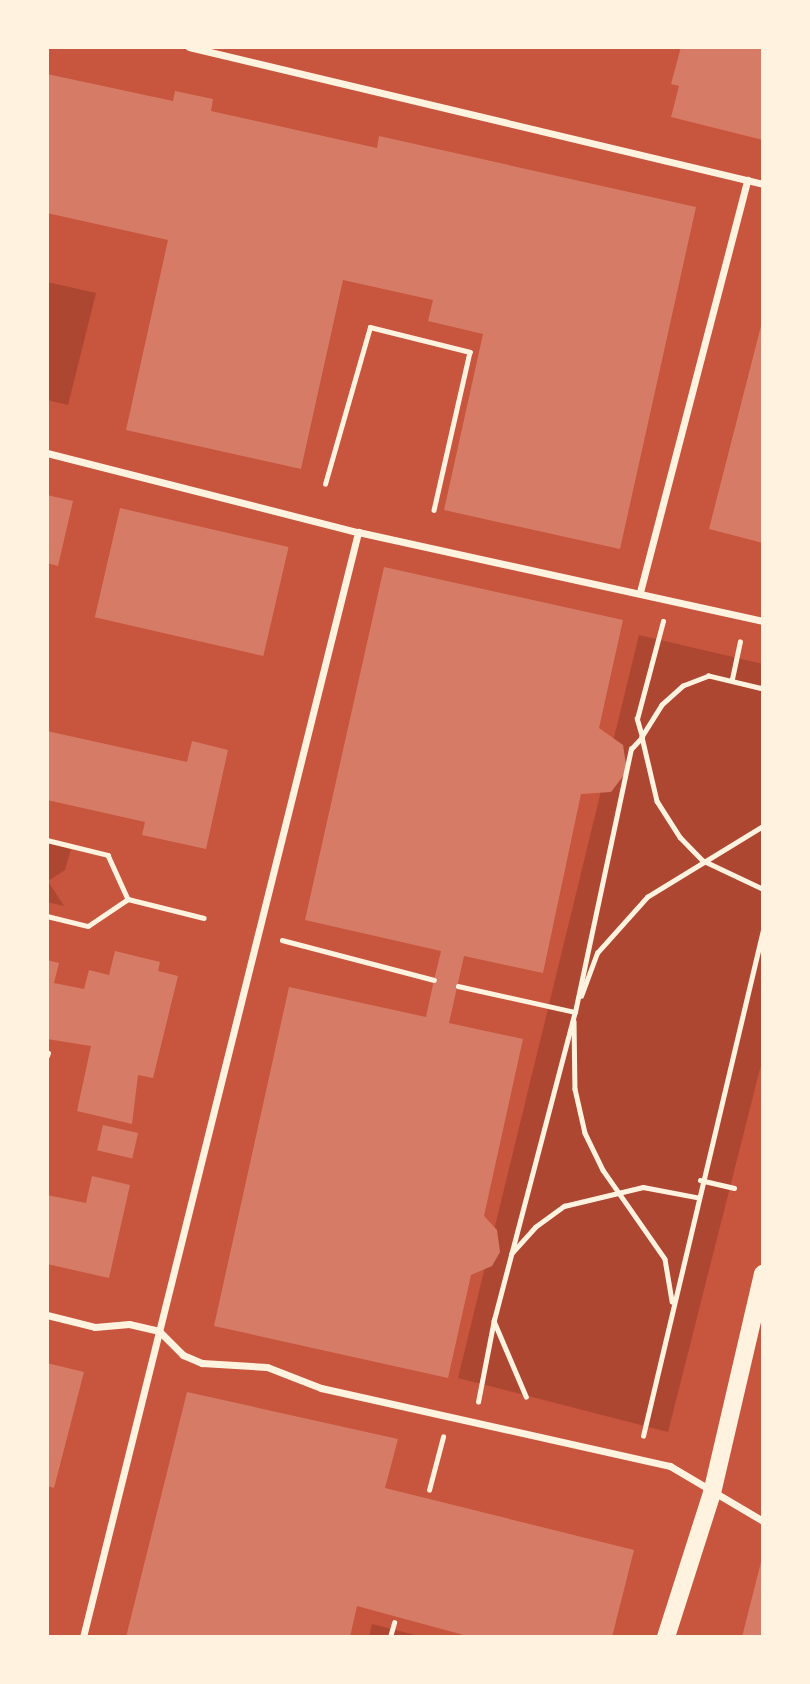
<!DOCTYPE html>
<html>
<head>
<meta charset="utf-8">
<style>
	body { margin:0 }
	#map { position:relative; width:810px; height:1684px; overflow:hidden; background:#c8553d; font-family:"Source Serif 4",serif }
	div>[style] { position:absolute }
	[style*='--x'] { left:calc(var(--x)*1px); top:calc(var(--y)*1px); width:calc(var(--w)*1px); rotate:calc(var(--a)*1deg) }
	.green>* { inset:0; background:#ae4732 }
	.building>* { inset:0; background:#d67c66; transform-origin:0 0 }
	.path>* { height:4.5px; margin:-2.25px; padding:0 2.25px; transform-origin:2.25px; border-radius:2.25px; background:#fff3e0 }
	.minor>* { height:7px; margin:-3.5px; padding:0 3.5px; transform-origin:3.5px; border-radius:3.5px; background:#fff3e0 }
	.primary>* { height:18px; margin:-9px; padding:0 9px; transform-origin:9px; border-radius:9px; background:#fff3e0 }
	span { translate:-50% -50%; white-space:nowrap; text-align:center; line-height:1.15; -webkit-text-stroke:5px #fff3e0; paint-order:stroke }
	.frame { position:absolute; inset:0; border:49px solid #fff3e0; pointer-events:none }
</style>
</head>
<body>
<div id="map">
	<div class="green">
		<div style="clip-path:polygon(47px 282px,96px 293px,68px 405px,47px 400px)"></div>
		<div style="clip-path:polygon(639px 635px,763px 664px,763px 1057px,668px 1432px,458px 1378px)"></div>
		<div style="clip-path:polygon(47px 843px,71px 849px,65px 870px,48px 881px,64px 906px,47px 902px)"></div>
		<div style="clip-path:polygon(372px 1624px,423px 1637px,369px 1637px)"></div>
	</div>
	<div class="building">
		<div style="clip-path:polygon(681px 47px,763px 47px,763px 140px,671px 117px,679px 86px,671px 84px)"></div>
		<div style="clip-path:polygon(47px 74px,173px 101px,175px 91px,213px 99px,211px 111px,377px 148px,379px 136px,696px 207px,620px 549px,444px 510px,483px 334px,428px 321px,433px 300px,343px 280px,301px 469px,126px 430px,168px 240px,47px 213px)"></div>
		<div style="clip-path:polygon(762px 322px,763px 322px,763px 543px,709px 529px)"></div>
		<div style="clip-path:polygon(47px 495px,73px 501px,58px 566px,47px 563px)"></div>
		<div style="left:120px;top:508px;width:173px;height:112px;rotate:13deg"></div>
		<div style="clip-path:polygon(384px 567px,623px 620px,599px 728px,623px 745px,627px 771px,611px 792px,581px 794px,543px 973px,464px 956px,449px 1023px,523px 1039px,484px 1216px,497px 1230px,500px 1252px,492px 1266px,471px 1275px,448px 1378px,214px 1326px,289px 987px,426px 1017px,434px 980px,441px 951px,305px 920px)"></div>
		<div style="clip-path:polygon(47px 731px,187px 762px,192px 741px,228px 750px,206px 849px,142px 835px,145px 822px,47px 800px)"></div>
		<div style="clip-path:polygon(115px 951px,160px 962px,158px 971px,178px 976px,153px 1078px,138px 1075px,132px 1124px,77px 1111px,91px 1046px,47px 1039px,47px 960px,59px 963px,54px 983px,84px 989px,89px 970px,109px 975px)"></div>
		<div style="left:103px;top:1125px;width:36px;height:26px;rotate:13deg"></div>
		<div style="clip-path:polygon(92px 1176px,130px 1185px,109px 1278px,47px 1264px,47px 1195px,86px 1203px)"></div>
		<div style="clip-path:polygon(47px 1363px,84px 1372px,54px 1488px,47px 1486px)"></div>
		<div style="clip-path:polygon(187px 1392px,398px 1439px,385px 1488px,634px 1550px,612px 1637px,471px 1637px,357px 1606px,350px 1637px,126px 1637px)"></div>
		<div style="clip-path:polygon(762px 1558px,763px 1637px,742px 1637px)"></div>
	</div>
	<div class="path">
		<div style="--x:325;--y:484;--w:163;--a:-74"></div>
		<div style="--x:370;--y:327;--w:103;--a:14"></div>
		<div style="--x:470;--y:352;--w:162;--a:102.8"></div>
		<div style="--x:732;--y:679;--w:38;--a:-78"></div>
		<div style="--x:763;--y:689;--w:56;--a:-166.5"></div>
		<div style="--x:709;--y:676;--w:28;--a:159"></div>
		<div style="--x:683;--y:686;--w:28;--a:138"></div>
		<div style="--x:662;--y:705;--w:38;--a:122"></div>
		<div style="--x:642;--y:737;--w:66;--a:76.8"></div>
		<div style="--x:657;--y:801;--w:43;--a:57.4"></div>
		<div style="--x:680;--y:837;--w:32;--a:46"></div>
		<div style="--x:702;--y:860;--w:68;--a:25.4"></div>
		<div style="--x:47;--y:840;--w:63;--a:13.8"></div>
		<div style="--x:108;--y:855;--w:48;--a:65.6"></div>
		<div style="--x:128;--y:899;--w:78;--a:14"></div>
		<div style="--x:47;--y:916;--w:42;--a:13.7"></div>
		<div style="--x:88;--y:926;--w:48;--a:-34"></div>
		<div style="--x:282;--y:940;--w:157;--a:14.7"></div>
		<div style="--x:458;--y:986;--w:120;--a:12.5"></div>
		<div style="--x:581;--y:996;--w:46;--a:-69.6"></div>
		<div style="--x:597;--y:953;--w:75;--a:-48.2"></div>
		<div style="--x:647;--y:897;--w:136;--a:-31.5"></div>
		<div style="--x:574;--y:1021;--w:68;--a:89.2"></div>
		<div style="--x:575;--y:1089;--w:45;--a:77.2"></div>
		<div style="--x:585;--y:1133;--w:41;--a:64.1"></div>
		<div style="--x:603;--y:1170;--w:108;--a:55.1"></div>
		<div style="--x:665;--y:1259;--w:43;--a:80.5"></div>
		<div style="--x:47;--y:1056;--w:3;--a:-72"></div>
		<div style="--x:700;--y:1180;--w:35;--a:13"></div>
		<div style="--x:511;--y:1254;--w:36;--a:-48"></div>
		<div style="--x:535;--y:1227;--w:36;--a:-36"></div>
		<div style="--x:564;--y:1206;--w:81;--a:-13.5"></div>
		<div style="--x:643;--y:1187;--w:54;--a:10.7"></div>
		<div style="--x:494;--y:1321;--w:82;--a:66.9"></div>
		<div style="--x:478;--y:1402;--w:84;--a:-79"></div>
		<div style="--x:494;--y:1320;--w:318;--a:-75.3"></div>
		<div style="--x:575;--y:1012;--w:269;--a:-78"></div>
		<div style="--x:631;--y:749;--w:16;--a:-47"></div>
		<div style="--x:642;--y:737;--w:19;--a:-106"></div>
		<div style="--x:637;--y:719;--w:101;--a:-75.1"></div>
		<div style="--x:643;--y:1436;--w:520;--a:-76.66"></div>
		<div style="--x:429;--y:1490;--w:55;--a:-75.2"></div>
		<div style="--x:390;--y:1637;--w:15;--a:-74"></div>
	</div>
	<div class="minor">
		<div style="--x:189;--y:47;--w:590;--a:13.42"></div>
		<div style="--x:47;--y:453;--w:321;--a:14.3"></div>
		<div style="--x:358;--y:532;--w:415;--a:12.4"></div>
		<div style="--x:640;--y:592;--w:426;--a:-75.4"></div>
		<div style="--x:47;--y:1315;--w:49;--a:14"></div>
		<div style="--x:95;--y:1327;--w:34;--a:-5"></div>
		<div style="--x:129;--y:1324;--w:31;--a:13"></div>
		<div style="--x:159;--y:1331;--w:34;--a:45"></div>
		<div style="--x:183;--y:1355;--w:21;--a:23"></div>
		<div style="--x:202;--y:1363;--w:65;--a:3.5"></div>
		<div style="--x:267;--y:1367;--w:58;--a:21.3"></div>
		<div style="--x:321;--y:1388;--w:358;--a:12.6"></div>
		<div style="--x:670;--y:1466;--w:108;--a:30.6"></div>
		<div style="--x:83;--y:1637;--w:1139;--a:-76.02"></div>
	</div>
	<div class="primary">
		<div style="--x:666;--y:1637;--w:151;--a:-72.3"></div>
		<div style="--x:712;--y:1493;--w:225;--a:-76.9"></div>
	</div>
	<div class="frame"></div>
</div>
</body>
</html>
